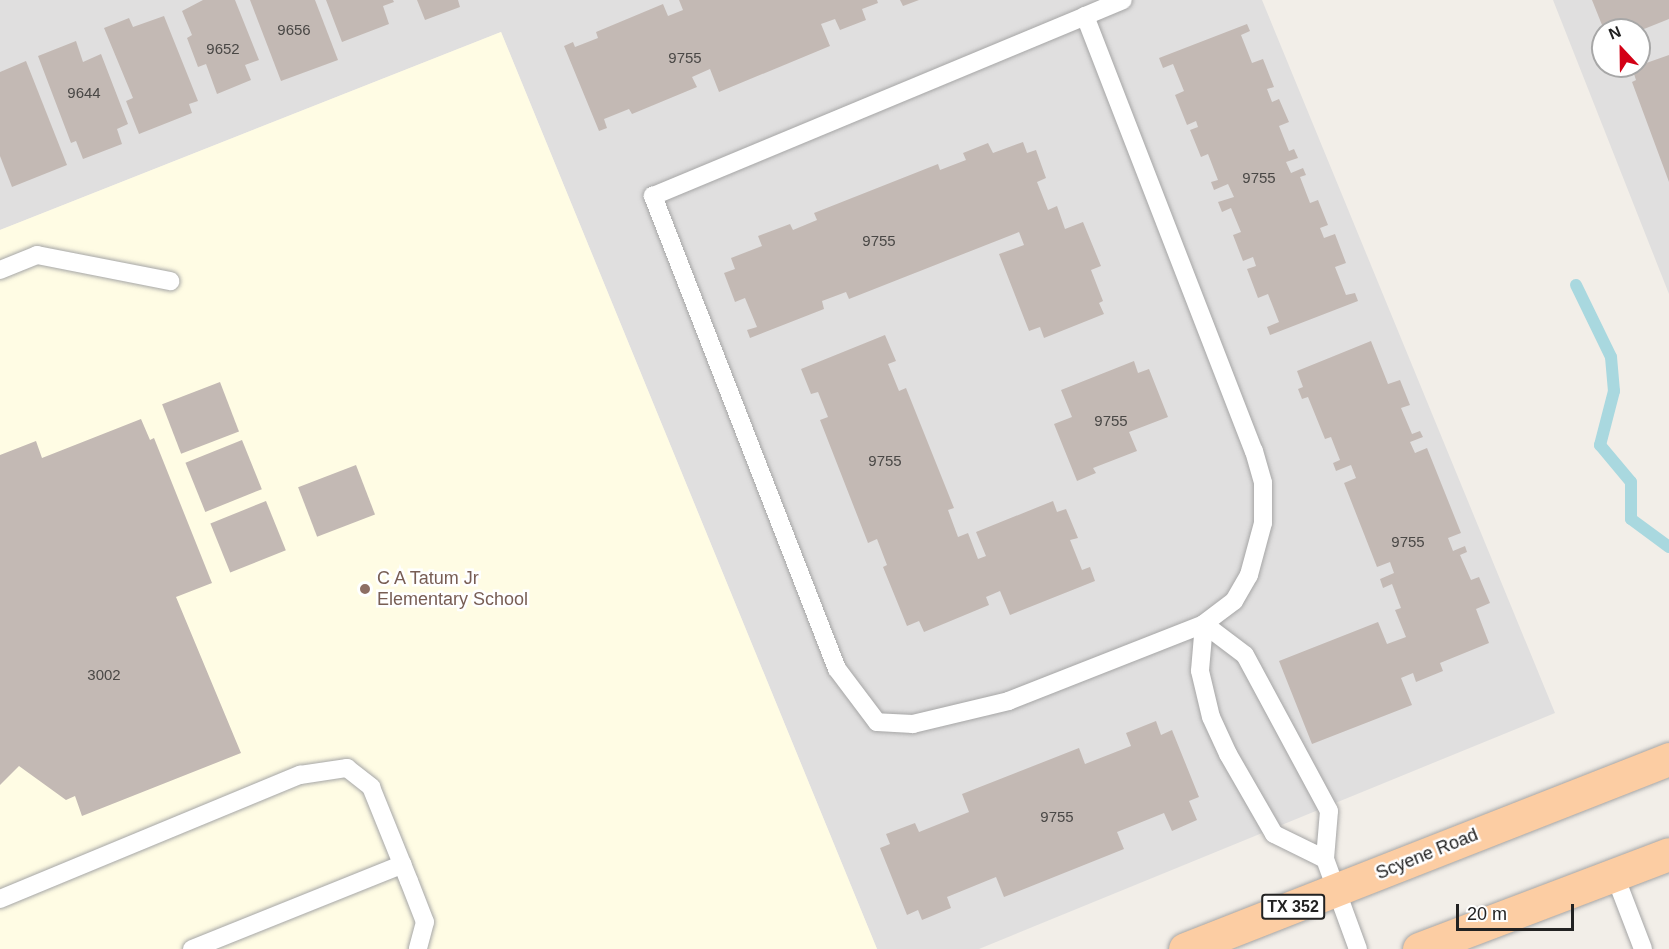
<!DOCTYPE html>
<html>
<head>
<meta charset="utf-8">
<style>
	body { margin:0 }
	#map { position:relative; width:1669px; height:949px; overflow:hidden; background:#f2eee8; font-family:Helvetica,sans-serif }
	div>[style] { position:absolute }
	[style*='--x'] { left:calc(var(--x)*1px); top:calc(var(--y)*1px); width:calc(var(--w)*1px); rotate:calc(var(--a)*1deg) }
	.residential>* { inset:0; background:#e0dfdf }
	.education>* { inset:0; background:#fffce4 }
	.stream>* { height:12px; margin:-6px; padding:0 6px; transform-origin:6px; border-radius:6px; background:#a9d8df }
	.building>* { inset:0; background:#c3b9b4; transform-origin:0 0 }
	.roads { filter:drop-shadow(0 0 2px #a6a6a6) drop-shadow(0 0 2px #a6a6a6) }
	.lane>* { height:18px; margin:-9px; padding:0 9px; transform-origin:9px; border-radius:9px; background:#fff }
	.primary>* { height:33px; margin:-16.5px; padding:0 16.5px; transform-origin:16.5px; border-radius:16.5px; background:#fccda3 }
	.dots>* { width:16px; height:16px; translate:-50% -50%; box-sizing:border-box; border:3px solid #fff; border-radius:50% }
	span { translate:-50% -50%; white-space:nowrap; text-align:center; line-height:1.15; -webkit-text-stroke:5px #fff; paint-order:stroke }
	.number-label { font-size:15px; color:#4a4846 }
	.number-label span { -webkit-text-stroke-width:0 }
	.shield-label span { padding:2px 4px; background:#fff; border:2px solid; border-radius:4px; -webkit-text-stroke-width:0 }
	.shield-label { font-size:16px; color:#222; font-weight:700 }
	.education-label { font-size:18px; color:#785e54 }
	.left { translate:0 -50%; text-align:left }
	.street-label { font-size:18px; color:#222 }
	.north { position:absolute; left:1591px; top:18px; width:60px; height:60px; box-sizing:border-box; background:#fff; border:2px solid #a7a7a7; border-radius:50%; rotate:338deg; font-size:16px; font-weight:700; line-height:24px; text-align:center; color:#222 }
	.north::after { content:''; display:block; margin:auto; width:21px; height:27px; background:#d30015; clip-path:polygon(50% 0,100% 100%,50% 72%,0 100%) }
	.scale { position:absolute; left:1456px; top:904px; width:118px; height:27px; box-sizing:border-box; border:3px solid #222; border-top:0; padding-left:8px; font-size:18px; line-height:21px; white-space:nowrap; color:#222; -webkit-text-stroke:4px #fff; paint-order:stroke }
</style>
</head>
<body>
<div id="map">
	<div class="residential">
		<div style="clip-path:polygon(0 0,1262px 0,1555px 713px,979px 949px,877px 949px,501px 32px,0 230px)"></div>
		<div style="clip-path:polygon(evenodd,1553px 0,1669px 0,1669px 294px,1553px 0,1603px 30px,1639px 30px,1639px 66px,1603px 66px,1603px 30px)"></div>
	</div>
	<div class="education">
		<div style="clip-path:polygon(501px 32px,877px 949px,0 949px,0 230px)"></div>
	</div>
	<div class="stream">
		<div style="--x:1576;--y:285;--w:80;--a:64.1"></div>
		<div style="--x:1611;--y:357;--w:34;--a:85"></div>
		<div style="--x:1614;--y:391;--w:56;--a:104.5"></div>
		<div style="--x:1600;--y:445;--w:48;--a:50"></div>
		<div style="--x:1631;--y:482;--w:37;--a:90"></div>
		<div style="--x:1631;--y:519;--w:47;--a:36.4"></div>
	</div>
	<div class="building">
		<div style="clip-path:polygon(203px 0,235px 0,259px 60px,245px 65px,251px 80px,217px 94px,206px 64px,198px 67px,187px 38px,192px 35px,182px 11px)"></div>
		<div style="clip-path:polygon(250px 0,315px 0,338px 60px,281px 81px)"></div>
		<div style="clip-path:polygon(326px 0,393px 0,394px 2px,383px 6px,389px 24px,342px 42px)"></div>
		<div style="clip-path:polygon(417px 0,458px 0,460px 7px,425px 20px)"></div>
		<div style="clip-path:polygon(679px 0,877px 0,878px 3px,862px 9px,866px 20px,840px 30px,835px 19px,821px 24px,830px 46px,719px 92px,710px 69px,692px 77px,697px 87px,632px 114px,629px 109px,604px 119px,607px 128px,599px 131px,564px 46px,573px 42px,575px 47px,598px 38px,596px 32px,663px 4px,668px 16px,683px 10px)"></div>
		<div style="clip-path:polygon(900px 0,919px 0,903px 6px)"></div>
		<div style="clip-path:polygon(1592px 0,1669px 0,1669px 19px,1639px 31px,1604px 30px)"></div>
		<div style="clip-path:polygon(164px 16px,198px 101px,189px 104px,192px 113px,139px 134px,126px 101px,133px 98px,104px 28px,129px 18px,133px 27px)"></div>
		<div style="clip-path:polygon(1247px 24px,1250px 31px,1241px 35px,1252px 63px,1263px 59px,1274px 87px,1267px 89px,1272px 102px,1279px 99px,1289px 122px,1279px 126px,1289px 151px,1294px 149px,1298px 158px,1286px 162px,1291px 173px,1303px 168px,1306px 175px,1300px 177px,1310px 203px,1318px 200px,1328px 225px,1320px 228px,1324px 238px,1335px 234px,1346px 263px,1335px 267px,1346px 295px,1355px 293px,1358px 301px,1270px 335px,1267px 327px,1279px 322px,1268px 294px,1258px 298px,1247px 269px,1256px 266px,1253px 257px,1243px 261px,1233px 235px,1241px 232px,1231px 208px,1222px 212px,1218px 202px,1234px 197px,1228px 184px,1214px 190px,1211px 182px,1218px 180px,1208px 154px,1201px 157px,1190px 130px,1198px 127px,1196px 121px,1187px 125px,1175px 95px,1184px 91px,1173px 64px,1163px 68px,1159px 58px)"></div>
		<div style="clip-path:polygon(76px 41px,83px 62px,101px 54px,128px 124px,117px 129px,122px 144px,83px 159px,76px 141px,71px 143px,38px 56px)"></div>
		<div style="clip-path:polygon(1669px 55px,1669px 182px,1632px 82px,1636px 80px,1632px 68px)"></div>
		<div style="clip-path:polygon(26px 61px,67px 165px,12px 187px,0 156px,0 72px)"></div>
		<div style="clip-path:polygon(1023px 142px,1027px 153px,1036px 150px,1046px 178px,1037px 182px,1048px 210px,1057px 206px,1065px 229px,1083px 222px,1101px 266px,1091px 270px,1103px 301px,1099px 303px,1104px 314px,1044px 338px,1040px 327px,1029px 331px,999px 254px,1024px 245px,1019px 232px,849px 299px,846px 292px,822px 301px,824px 309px,750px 338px,747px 330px,757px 327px,745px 298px,735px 302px,724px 273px,735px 269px,731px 258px,762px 246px,758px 236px,790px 224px,793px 230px,817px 220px,814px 213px,938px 164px,940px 170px,966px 160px,963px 153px,988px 143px,993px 153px)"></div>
		<div style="clip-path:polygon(885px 335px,896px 361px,888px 364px,899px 391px,906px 388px,954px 508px,948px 510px,958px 537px,968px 533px,978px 559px,986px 556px,976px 532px,1053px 501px,1057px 512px,1066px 509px,1078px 538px,1070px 540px,1082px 570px,1090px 567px,1095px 581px,1010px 615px,1000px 591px,986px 597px,989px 605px,924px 632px,919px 621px,907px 626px,883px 567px,887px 565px,877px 539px,868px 543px,820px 420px,828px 417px,818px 392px,811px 394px,801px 369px)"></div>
		<div style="clip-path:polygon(1371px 341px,1388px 384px,1400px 380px,1410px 405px,1401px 408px,1412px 434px,1420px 431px,1423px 437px,1410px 442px,1415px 453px,1427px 448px,1461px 533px,1448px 538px,1453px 551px,1465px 546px,1467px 552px,1460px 555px,1471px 580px,1479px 577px,1490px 603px,1476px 609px,1489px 643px,1440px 663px,1443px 671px,1416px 682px,1413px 673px,1401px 678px,1412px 705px,1312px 744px,1279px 661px,1378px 622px,1387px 644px,1406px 637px,1395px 610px,1401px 608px,1392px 584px,1383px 588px,1380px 579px,1394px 573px,1390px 562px,1377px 567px,1344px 483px,1356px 478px,1351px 465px,1336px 471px,1333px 463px,1340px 460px,1331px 437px,1325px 439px,1308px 397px,1302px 399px,1298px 389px,1303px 387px,1297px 371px)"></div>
		<div style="clip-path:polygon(1134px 361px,1138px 373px,1149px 369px,1168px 417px,1129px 432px,1137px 451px,1093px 468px,1096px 473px,1077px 481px,1054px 424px,1072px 417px,1061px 390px)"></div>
		<div style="left:220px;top:382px;width:53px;height:62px;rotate:69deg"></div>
		<div style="clip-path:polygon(141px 419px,150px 440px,154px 438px,212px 583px,176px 597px,241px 753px,82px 816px,75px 796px,66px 800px,19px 766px,0 785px,0 455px,36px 441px,42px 458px)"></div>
		<div style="left:242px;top:440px;width:53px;height:61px;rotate:68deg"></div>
		<div style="left:356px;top:465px;width:53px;height:62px;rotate:69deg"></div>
		<div style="left:266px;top:501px;width:53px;height:60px;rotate:68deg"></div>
		<div style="clip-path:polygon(1156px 721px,1161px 735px,1172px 730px,1199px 797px,1189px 801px,1197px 820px,1172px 831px,1164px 813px,1117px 832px,1124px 849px,1004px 897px,996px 877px,947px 897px,951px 908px,922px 920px,918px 910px,907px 915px,880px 848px,890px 844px,886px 834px,915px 823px,919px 832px,969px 812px,962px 794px,1079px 748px,1085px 764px,1131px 746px,1126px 733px)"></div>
	</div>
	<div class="roads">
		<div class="lane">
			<div style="--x:1085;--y:16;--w:467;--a:68.8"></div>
			<div style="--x:1254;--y:451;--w:33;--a:74"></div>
			<div style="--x:1263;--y:483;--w:40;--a:90"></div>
			<div style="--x:1263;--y:523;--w:54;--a:105.1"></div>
			<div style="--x:1249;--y:575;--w:30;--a:120"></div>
			<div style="--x:1234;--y:601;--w:38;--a:143"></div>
			<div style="--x:1204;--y:624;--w:210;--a:158.5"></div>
			<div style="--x:1009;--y:701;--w:99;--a:166.5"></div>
			<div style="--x:913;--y:724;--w:36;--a:-177"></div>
			<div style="--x:877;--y:722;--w:66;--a:-127"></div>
			<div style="--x:837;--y:669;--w:508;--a:-111.26"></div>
			<div style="--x:653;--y:196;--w:468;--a:-22.6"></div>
			<div style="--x:1085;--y:16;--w:41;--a:-22.8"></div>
			<div style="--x:0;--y:270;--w:40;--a:-22"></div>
			<div style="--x:37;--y:255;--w:136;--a:11.1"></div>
			<div style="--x:1204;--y:624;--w:51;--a:37.1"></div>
			<div style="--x:1245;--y:655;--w:177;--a:61.7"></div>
			<div style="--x:1329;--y:811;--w:48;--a:94.8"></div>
			<div style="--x:1325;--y:859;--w:96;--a:69.9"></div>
			<div style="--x:1204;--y:624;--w:47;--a:94.9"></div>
			<div style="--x:1200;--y:671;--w:47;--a:76.6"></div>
			<div style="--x:1211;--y:717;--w:41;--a:65.3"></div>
			<div style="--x:1228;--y:754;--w:92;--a:60.1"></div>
			<div style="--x:1274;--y:834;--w:57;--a:26.1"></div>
			<div style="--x:1615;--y:876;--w:78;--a:69"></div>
			<div style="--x:0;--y:899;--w:325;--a:-22.5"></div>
			<div style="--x:300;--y:775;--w:48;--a:-8.5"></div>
			<div style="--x:347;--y:768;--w:31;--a:38"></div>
			<div style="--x:371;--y:787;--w:101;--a:68"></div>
			<div style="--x:409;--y:881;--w:44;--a:68.7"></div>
			<div style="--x:425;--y:922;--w:28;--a:105"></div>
			<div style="--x:192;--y:949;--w:227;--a:-21.9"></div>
		</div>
		<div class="primary">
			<div style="--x:1185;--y:949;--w:520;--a:-21.43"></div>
			<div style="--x:1419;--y:949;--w:267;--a:-20.8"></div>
		</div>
	</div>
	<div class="dots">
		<div style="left:365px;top:589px;background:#8d6e63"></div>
	</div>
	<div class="number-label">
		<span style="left:294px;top:30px">9656</span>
		<span style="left:223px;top:49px">9652</span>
		<span style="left:685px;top:58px">9755</span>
		<span style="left:84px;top:93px">9644</span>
		<span style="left:1259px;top:178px">9755</span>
		<span style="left:879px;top:241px">9755</span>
		<span style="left:1111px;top:421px">9755</span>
		<span style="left:885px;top:461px">9755</span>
		<span style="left:1408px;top:542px">9755</span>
		<span style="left:104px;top:675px">3002</span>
		<span style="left:1057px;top:817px">9755</span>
	</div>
	<div class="shield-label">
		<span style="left:1293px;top:907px">TX 352</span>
	</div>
	<div class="education-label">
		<span class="left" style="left:377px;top:589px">C A Tatum Jr<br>Elementary School</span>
	</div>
	<div class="street-label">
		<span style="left:1427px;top:854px;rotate:-22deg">Scyene Road</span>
	</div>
	<div class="north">N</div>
	<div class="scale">20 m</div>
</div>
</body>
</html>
